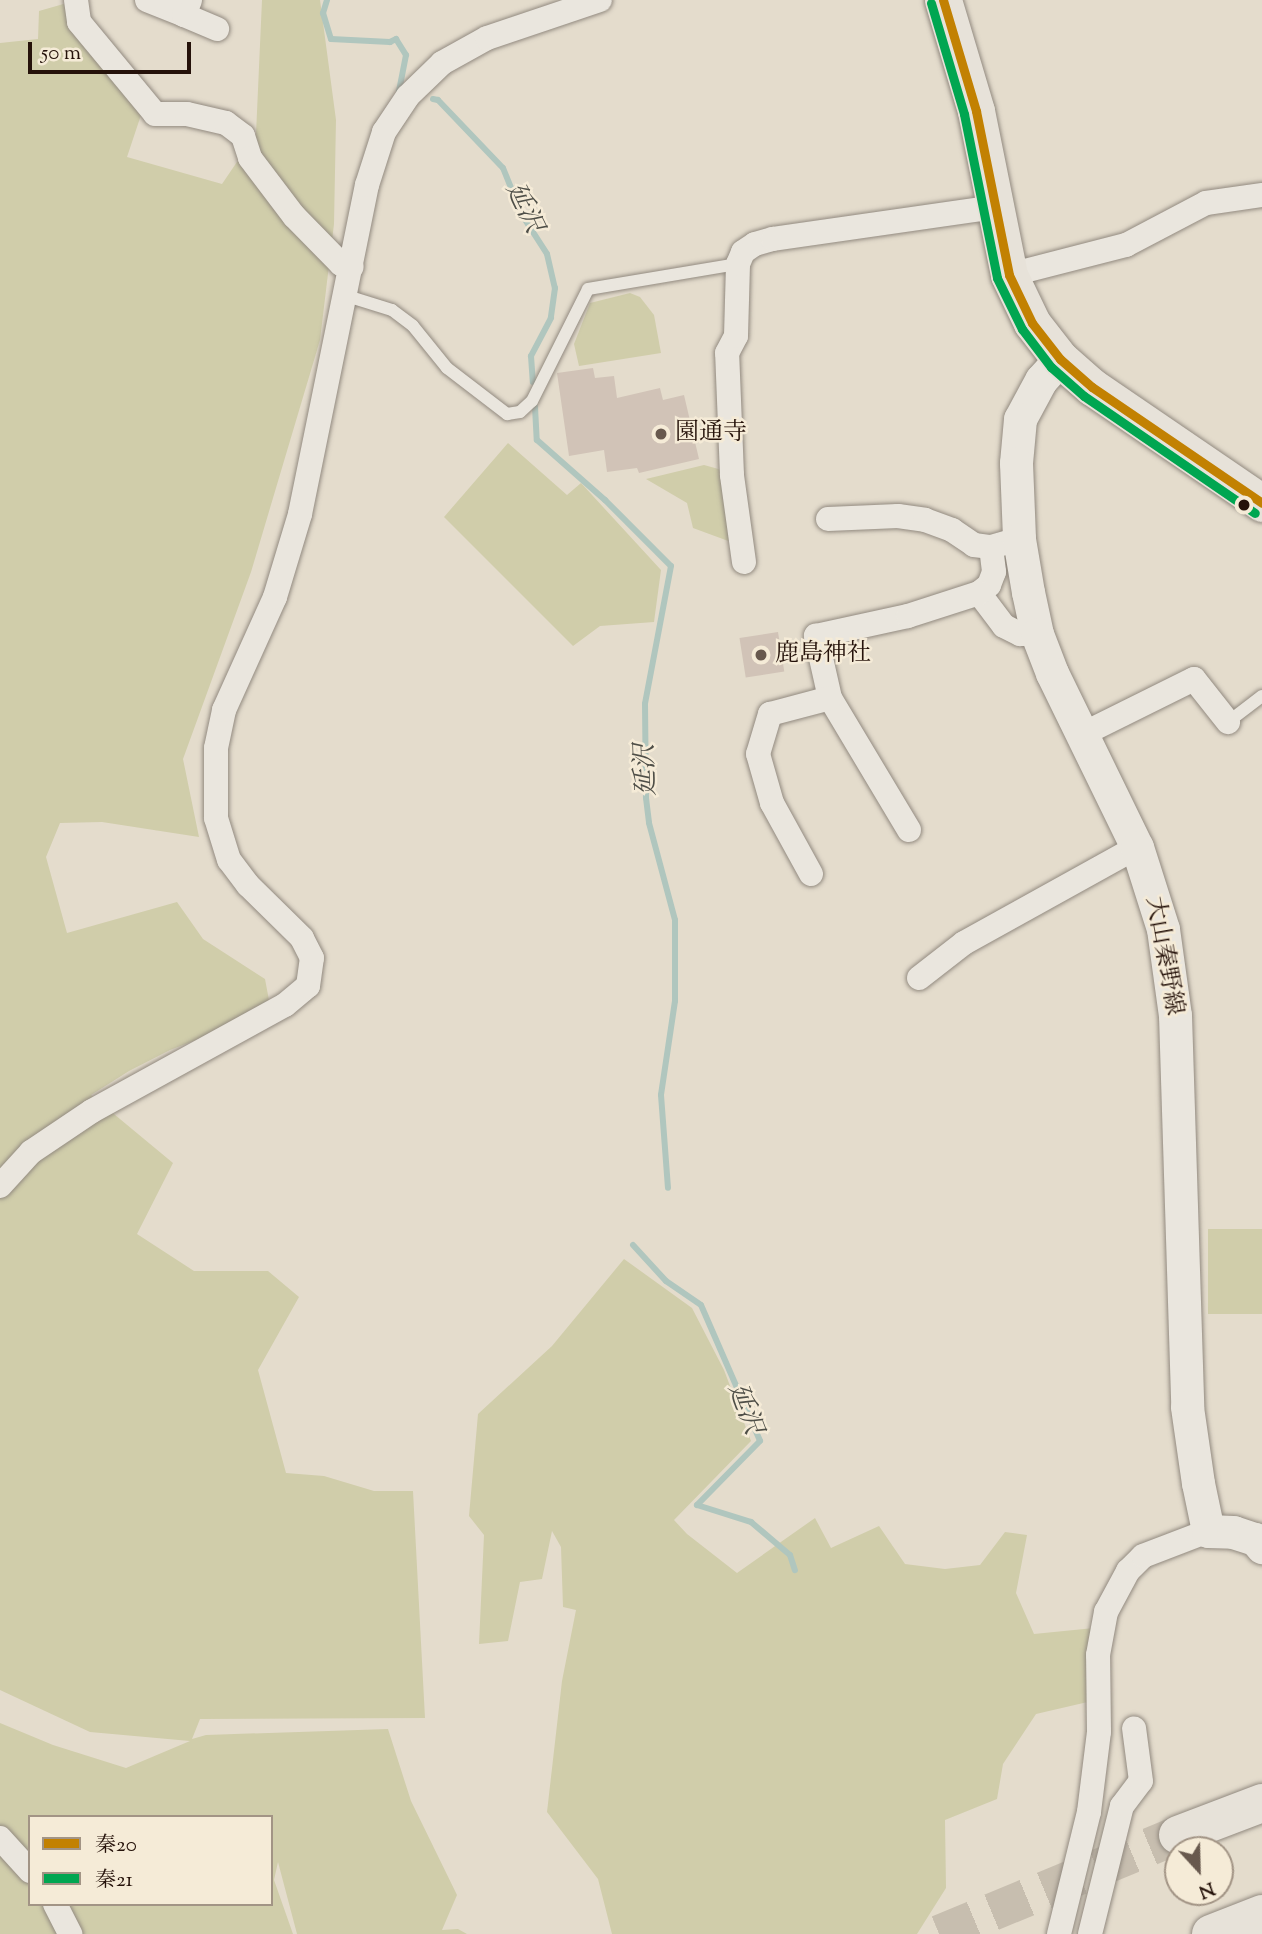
<!DOCTYPE html>
<html>
<head>
<meta charset="utf-8">
<style>
	body { margin:0 }
	#map { position:relative; width:1262px; height:1934px; overflow:hidden; background:#e4dccc; font-family:"Sorts Mill Goudy","Noto Serif JP",serif }
	div>[style] { position:absolute }
	[style*='--x'] { left:calc(var(--x)*1px); top:calc(var(--y)*1px); width:calc(var(--w)*1px); rotate:calc(var(--a)*1deg) }
	.green>* { inset:0; background:#d0cdaa; transform-origin:0 0 }
	.stream>* { height:6px; margin:-3px; padding:0 3px; transform-origin:3px; border-radius:3px; background:#b0c6be }
	.building>* { inset:0; background:#d1c3b7; transform-origin:0 0 }
	.motorway-tunnel>* { height:38px; margin-top:-19px; transform-origin:0; background:repeating-linear-gradient(90deg,#c7beaf 0 38px,transparent 0 57px) }
	.roads { filter:drop-shadow(0 0 2px #928a80) drop-shadow(0 0 2px #928a80) }
	.service>* { height:12px; margin:-6px; padding:0 6px; transform-origin:6px; border-radius:6px; background:#eae6de }
	.minor>* { height:24px; margin:-12px; padding:0 12px; transform-origin:12px; border-radius:12px; background:#eae6de }
	.secondary>* { height:33px; margin:-16.5px; padding:0 16.5px; transform-origin:16.5px; border-radius:16.5px; background:#eae6de }
	.primary>* { height:37px; margin:-18.5px; padding:0 18.5px; transform-origin:18.5px; border-radius:18.5px; background:#e7e2d9 }
	.motorway>* { height:38px; margin:-19px; padding:0 19px; transform-origin:19px; border-radius:19px; background:#e7e2d9 }
	.bus-1>* { height:9px; margin:-4.5px; padding:0 4.5px; transform-origin:4.5px; border-radius:4.5px; background:#c28102 }
	.bus-2>* { height:9px; margin:-4.5px; padding:0 4.5px; transform-origin:4.5px; border-radius:4.5px; background:#00a651 }
	.dots>* { width:19px; height:19px; translate:-50% -50%; box-sizing:border-box; border:4px solid #f5ebd7; border-radius:50% }
	span { translate:-50% -50%; white-space:nowrap; text-align:center; line-height:1.15; -webkit-text-stroke:5px #f5ebd7; paint-order:stroke }
	.poi-label { font-size:24px; color:#25120a }
	.left { translate:0 -50%; text-align:left }
	.street-label { font-size:24px; color:#25120a }
	.water-label { font-size:26px; color:#4e4e47; font-style:italic }
	.legend { position:absolute; left:28px; top:1815px; width:245px; height:91px; box-sizing:border-box; background:#f5ebd7; border:2px solid #a29485; margin:0; padding:9px 12px; list-style:none; font-size:21px; color:#25120a }
	.legend li { display:flex; align-items:center; gap:14px; height:35px }
	.legend b { width:35px; border:2px solid #a29485 }
	.north { position:absolute; left:1164px; top:1836px; width:70px; height:70px; box-sizing:border-box; background:#f5ebd7; border:2px solid #a29485; border-radius:50%; rotate:158deg; font-size:19px; font-weight:700; line-height:28px; text-align:center; color:#25120a }
	.north::after { content:''; display:block; margin:auto; width:24px; height:32px; background:#68594e; clip-path:polygon(50% 0,100% 100%,50% 72%,0 100%) }
	.scale { position:absolute; left:28px; top:42px; width:163px; height:32px; box-sizing:border-box; border:4px solid #25120a; border-top:0; padding-left:9px; font-size:21px; line-height:24px; white-space:nowrap; color:#25120a; -webkit-text-stroke:5px #f5ebd7; paint-order:stroke }
</style>
</head>
<body>
<div id="map">
	<div class="green">
		<div style="clip-path:polygon(evenodd,262px 0,320px 0,336px 120px,334px 224px,320px 340px,251px 572px,183px 759px,199px 837px,102px 822px,60px 823px,46px 857px,67px 933px,177px 902px,203px 939px,265px 979px,271px 1011px,170px 1050px,129px 1071px,91px 1095px,173px 1163px,137px 1234px,194px 1271px,268px 1271px,299px 1297px,258px 1370px,286px 1473px,324px 1476px,374px 1491px,413px 1491px,425px 1718px,200px 1719px,192px 1739px,206px 1735px,388px 1729px,411px 1801px,457px 1895px,442px 1930px,458px 1929px,467px 1934px,297px 1934px,278px 1862px,274px 1880px,293px 1934px,0 1934px,0 1723px,53px 1745px,126px 1768px,190px 1741px,90px 1732px,0 1690px,0 43px,38px 39px,39px 11px,74px 1px,142px 112px,127px 157px,222px 184px,256px 134px,262px 0,30px 1817px,271px 1817px,271px 1904px,30px 1904px,30px 1817px)"></div>
		<div style="clip-path:polygon(630px 293px,640px 297px,654px 315px,661px 353px,579px 366px,574px 344px,590px 303px)"></div>
		<div style="clip-path:polygon(508px 443px,567px 495px,581px 483px,661px 570px,654px 622px,600px 626px,573px 646px,444px 517px)"></div>
		<div style="clip-path:polygon(704px 465px,722px 470px,731px 542px,693px 528px,687px 503px,646px 479px)"></div>
		<div style="left:1262px;top:1229px;width:85px;height:54px;rotate:90deg"></div>
		<div style="clip-path:polygon(624px 1259px,692px 1308px,724px 1370px,751px 1441px,674px 1520px,687px 1534px,737px 1573px,815px 1518px,831px 1548px,879px 1526px,905px 1564px,945px 1569px,980px 1565px,1005px 1532px,1027px 1535px,1016px 1593px,1034px 1634px,1094px 1628px,1092px 1701px,1036px 1714px,1003px 1764px,997px 1799px,945px 1820px,946px 1888px,917px 1934px,612px 1934px,598px 1879px,547px 1812px,562px 1681px,576px 1610px,563px 1607px,561px 1547px,552px 1531px,542px 1579px,520px 1582px,508px 1641px,479px 1644px,484px 1535px,469px 1516px,478px 1414px,552px 1346px)"></div>
	</div>
	<div class="stream">
		<div style="--x:327;--y:0;--w:14;--a:107"></div>
		<div style="--x:323;--y:13;--w:27;--a:73"></div>
		<div style="--x:331;--y:39;--w:59;--a:2.9"></div>
		<div style="--x:390;--y:42;--w:7;--a:-27"></div>
		<div style="--x:396;--y:39;--w:19;--a:58"></div>
		<div style="--x:406;--y:55;--w:37;--a:101"></div>
		<div style="--x:433;--y:99;--w:5;--a:11"></div>
		<div style="--x:438;--y:100;--w:94;--a:46.3"></div>
		<div style="--x:503;--y:168;--w:51;--a:68"></div>
		<div style="--x:522;--y:215;--w:46;--a:57.3"></div>
		<div style="--x:547;--y:254;--w:35;--a:77"></div>
		<div style="--x:555;--y:288;--w:30;--a:98"></div>
		<div style="--x:551;--y:318;--w:43;--a:117.8"></div>
		<div style="--x:531;--y:356;--w:26;--a:86"></div>
		<div style="--x:535;--y:407;--w:33;--a:87"></div>
		<div style="--x:537;--y:440;--w:91;--a:41.4"></div>
		<div style="--x:605;--y:500;--w:93;--a:45"></div>
		<div style="--x:671;--y:566;--w:140;--a:100.7"></div>
		<div style="--x:645;--y:704;--w:94;--a:89.4"></div>
		<div style="--x:646;--y:798;--w:25;--a:83"></div>
		<div style="--x:649;--y:823;--w:100;--a:75"></div>
		<div style="--x:675;--y:920;--w:81;--a:90"></div>
		<div style="--x:675;--y:1001;--w:95;--a:98.5"></div>
		<div style="--x:661;--y:1095;--w:93;--a:85.7"></div>
		<div style="--x:633;--y:1245;--w:49;--a:47.5"></div>
		<div style="--x:666;--y:1281;--w:42;--a:34.4"></div>
		<div style="--x:701;--y:1305;--w:148;--a:66.5"></div>
		<div style="--x:760;--y:1441;--w:90;--a:134.5"></div>
		<div style="--x:697;--y:1505;--w:57;--a:17.5"></div>
		<div style="--x:751;--y:1522;--w:51;--a:40.2"></div>
		<div style="--x:790;--y:1555;--w:16;--a:72"></div>
	</div>
	<div class="building">
		<div style="clip-path:polygon(593px 368px,595px 378px,614px 376px,617px 398px,660px 388px,663px 400px,684px 395px,699px 459px,639px 473px,637px 468px,607px 472px,604px 450px,569px 456px,557px 373px)"></div>
		<div style="left:778px;top:632px;width:40px;height:39px;rotate:81deg"></div>
	</div>
	<div class="motorway-tunnel">
		<div style="--x:939;--y:1934;--w:259;--a:-22.5"></div>
	</div>
	<div class="roads">
		<div class="service">
			<div style="--x:347;--y:296;--w:47;--a:17.3"></div>
			<div style="--x:392;--y:310;--w:26;--a:37"></div>
			<div style="--x:413;--y:326;--w:54;--a:51"></div>
			<div style="--x:447;--y:368;--w:76;--a:37.5"></div>
			<div style="--x:507;--y:414;--w:13;--a:-9"></div>
			<div style="--x:520;--y:412;--w:16;--a:-43"></div>
			<div style="--x:532;--y:401;--w:125;--a:-63.4"></div>
			<div style="--x:588;--y:289;--w:152;--a:-9.5"></div>
			<div style="--x:1228;--y:722;--w:43;--a:-37.4"></div>
		</div>
		<div class="minor">
			<div style="--x:76;--y:0;--w:22;--a:82"></div>
			<div style="--x:79;--y:22;--w:119;--a:50.4"></div>
			<div style="--x:155;--y:114;--w:32;--a:0"></div>
			<div style="--x:187;--y:114;--w:40;--a:13"></div>
			<div style="--x:226;--y:123;--w:21;--a:37"></div>
			<div style="--x:243;--y:136;--w:23;--a:72"></div>
			<div style="--x:250;--y:158;--w:73;--a:52.8"></div>
			<div style="--x:294;--y:216;--w:67;--a:45.6"></div>
			<div style="--x:341;--y:264;--w:11;--a:15"></div>
			<div style="--x:147;--y:0;--w:40;--a:22"></div>
			<div style="--x:184;--y:15;--w:16;--a:-68"></div>
			<div style="--x:184;--y:15;--w:36;--a:23"></div>
			<div style="--x:1009;--y:275;--w:121;--a:-14.4"></div>
			<div style="--x:1126;--y:245;--w:90;--a:-27.7"></div>
			<div style="--x:1206;--y:203;--w:57;--a:-8.1"></div>
			<div style="--x:828;--y:519;--w:70;--a:-2.5"></div>
			<div style="--x:898;--y:516;--w:27;--a:8"></div>
			<div style="--x:925;--y:520;--w:29;--a:20"></div>
			<div style="--x:952;--y:530;--w:27;--a:34"></div>
			<div style="--x:974;--y:545;--w:17;--a:7"></div>
			<div style="--x:991;--y:547;--w:29;--a:-16"></div>
			<div style="--x:991;--y:547;--w:25;--a:83"></div>
			<div style="--x:994;--y:572;--w:14;--a:111"></div>
			<div style="--x:989;--y:585;--w:13;--a:141"></div>
			<div style="--x:979;--y:593;--w:41;--a:52.9"></div>
			<div style="--x:1004;--y:626;--w:18;--a:27"></div>
			<div style="--x:1020;--y:634;--w:17;--a:0"></div>
			<div style="--x:744;--y:562;--w:88;--a:-97.9"></div>
			<div style="--x:732;--y:475;--w:122;--a:-92.3"></div>
			<div style="--x:727;--y:353;--w:19;--a:-62"></div>
			<div style="--x:736;--y:336;--w:72;--a:-88.4"></div>
			<div style="--x:738;--y:264;--w:13;--a:-67"></div>
			<div style="--x:743;--y:252;--w:14;--a:-34"></div>
			<div style="--x:755;--y:244;--w:19;--a:-16"></div>
			<div style="--x:773;--y:239;--w:224;--a:-8.2"></div>
			<div style="--x:1081;--y:735;--w:126;--a:-26.4"></div>
			<div style="--x:1194;--y:679;--w:55;--a:51.7"></div>
			<div style="--x:909;--y:830;--w:154;--a:-120.9"></div>
			<div style="--x:830;--y:698;--w:64;--a:-102.7"></div>
			<div style="--x:816;--y:636;--w:94;--a:-12.3"></div>
			<div style="--x:908;--y:616;--w:75;--a:-17.9"></div>
			<div style="--x:811;--y:874;--w:81;--a:-118.8"></div>
			<div style="--x:772;--y:803;--w:51;--a:-105.9"></div>
			<div style="--x:758;--y:754;--w:42;--a:-73.3"></div>
			<div style="--x:770;--y:714;--w:62;--a:-14.9"></div>
			<div style="--x:919;--y:978;--w:57;--a:-37.9"></div>
			<div style="--x:964;--y:943;--w:198;--a:-29"></div>
			<div style="--x:0;--y:1186;--w:46;--a:-47.6"></div>
			<div style="--x:31;--y:1152;--w:73;--a:-33.9"></div>
			<div style="--x:92;--y:1111;--w:220;--a:-28.8"></div>
			<div style="--x:285;--y:1005;--w:30;--a:-40"></div>
			<div style="--x:308;--y:986;--w:28;--a:-82"></div>
			<div style="--x:312;--y:958;--w:22;--a:-117"></div>
			<div style="--x:302;--y:938;--w:76;--a:-135.5"></div>
			<div style="--x:248;--y:885;--w:31;--a:-127"></div>
			<div style="--x:229;--y:860;--w:44;--a:-107.2"></div>
			<div style="--x:216;--y:818;--w:70;--a:-90"></div>
			<div style="--x:216;--y:748;--w:39;--a:-78"></div>
			<div style="--x:224;--y:710;--w:124;--a:-65.7"></div>
			<div style="--x:275;--y:597;--w:87;--a:-73.2"></div>
			<div style="--x:300;--y:514;--w:336;--a:-78.5"></div>
			<div style="--x:367;--y:185;--w:56;--a:-72.2"></div>
			<div style="--x:384;--y:132;--w:43;--a:-56.3"></div>
			<div style="--x:408;--y:96;--w:47;--a:-44.1"></div>
			<div style="--x:442;--y:63;--w:51;--a:-29.1"></div>
			<div style="--x:487;--y:38;--w:119;--a:-18.6"></div>
			<div style="--x:0;--y:1838;--w:45;--a:47.7"></div>
			<div style="--x:55;--y:1904;--w:34;--a:63"></div>
			<div style="--x:1059;--y:1934;--w:126;--a:-76.2"></div>
			<div style="--x:1089;--y:1812;--w:81;--a:-82.9"></div>
			<div style="--x:1099;--y:1732;--w:77;--a:-90.7"></div>
			<div style="--x:1098;--y:1655;--w:44;--a:-79.5"></div>
			<div style="--x:1106;--y:1612;--w:47;--a:-61.8"></div>
			<div style="--x:1128;--y:1571;--w:21;--a:-45"></div>
			<div style="--x:1143;--y:1556;--w:70;--a:-21"></div>
			<div style="--x:1090;--y:1934;--w:132;--a:-76"></div>
			<div style="--x:1122;--y:1806;--w:31;--a:-53"></div>
			<div style="--x:1141;--y:1781;--w:53;--a:-97.5"></div>
		</div>
		<div class="secondary">
			<div style="--x:1060;--y:359;--w:28;--a:132"></div>
			<div style="--x:1041;--y:380;--w:44;--a:118.3"></div>
			<div style="--x:1020;--y:419;--w:44;--a:95.2"></div>
			<div style="--x:1016;--y:463;--w:76;--a:87.7"></div>
			<div style="--x:1019;--y:539;--w:54;--a:80.4"></div>
			<div style="--x:1028;--y:592;--w:43;--a:77.9"></div>
			<div style="--x:1037;--y:634;--w:42;--a:69"></div>
			<div style="--x:1052;--y:673;--w:194;--a:64"></div>
			<div style="--x:1137;--y:847;--w:86;--a:72.4"></div>
			<div style="--x:1163;--y:929;--w:87;--a:82.1"></div>
			<div style="--x:1175;--y:1015;--w:392;--a:88.2"></div>
			<div style="--x:1187;--y:1407;--w:77;--a:81.8"></div>
			<div style="--x:1198;--y:1483;--w:49;--a:78.2"></div>
			<div style="--x:1208;--y:1531;--w:25;--a:2"></div>
			<div style="--x:1233;--y:1532;--w:23;--a:18"></div>
			<div style="--x:1255;--y:1539;--w:11;--a:49"></div>
		</div>
		<div class="primary">
			<div style="--x:943;--y:0;--w:116;--a:73.4"></div>
			<div style="--x:976;--y:111;--w:167;--a:78.6"></div>
			<div style="--x:1009;--y:275;--w:53;--a:64.4"></div>
			<div style="--x:1032;--y:323;--w:46;--a:52.1"></div>
			<div style="--x:1060;--y:359;--w:43;--a:41.2"></div>
			<div style="--x:1092;--y:387;--w:206;--a:34.3"></div>
		</div>
		<div class="motorway">
			<div style="--x:1178;--y:1835;--w:90;--a:-20.9"></div>
			<div style="--x:1211;--y:1934;--w:55;--a:-21.4"></div>
		</div>
	</div>
	<div class="bus-1">
		<div style="--x:943;--y:0;--w:116;--a:73.4"></div>
		<div style="--x:976;--y:111;--w:167;--a:78.6"></div>
		<div style="--x:1009;--y:275;--w:53;--a:64.4"></div>
		<div style="--x:1032;--y:323;--w:46;--a:52.1"></div>
		<div style="--x:1060;--y:359;--w:43;--a:41.2"></div>
		<div style="--x:1092;--y:387;--w:206;--a:34.3"></div>
	</div>
	<div class="bus-2">
		<div style="--x:931;--y:3;--w:116;--a:73.4"></div>
		<div style="--x:964;--y:114;--w:167;--a:78.6"></div>
		<div style="--x:997;--y:278;--w:57;--a:63.9"></div>
		<div style="--x:1022;--y:329;--w:48;--a:52.7"></div>
		<div style="--x:1051;--y:367;--w:44;--a:41.3"></div>
		<div style="--x:1084;--y:396;--w:207;--a:34.4"></div>
	</div>
	<div class="dots">
		<div style="left:661px;top:434px;background:#68594e"></div>
		<div style="left:1244px;top:505px;background:#25120a"></div>
		<div style="left:761px;top:655px;background:#68594e"></div>
	</div>
	<div class="poi-label">
		<span class="left" style="left:675px;top:434px">園通寺</span>
		<span class="left" style="left:775px;top:655px">鹿島神社</span>
	</div>
	<div class="street-label">
		<span style="left:1163px;top:956px;rotate:80deg">大山秦野線</span>
	</div>
	<div class="water-label">
		<span style="left:523px;top:208px;rotate:64deg">延沢</span>
		<span style="left:647px;top:770px;rotate:-92deg">延沢</span>
		<span style="left:744px;top:1409px;rotate:69deg">延沢</span>
	</div>
	<ul class="legend">
	<li><b style="height:9px;background:#c28102"></b>秦20</li>
	<li><b style="height:9px;background:#00a651"></b>秦21</li>
	</ul>
	<div class="north">N</div>
	<div class="scale">50 m</div>
</div>
</body>
</html>
